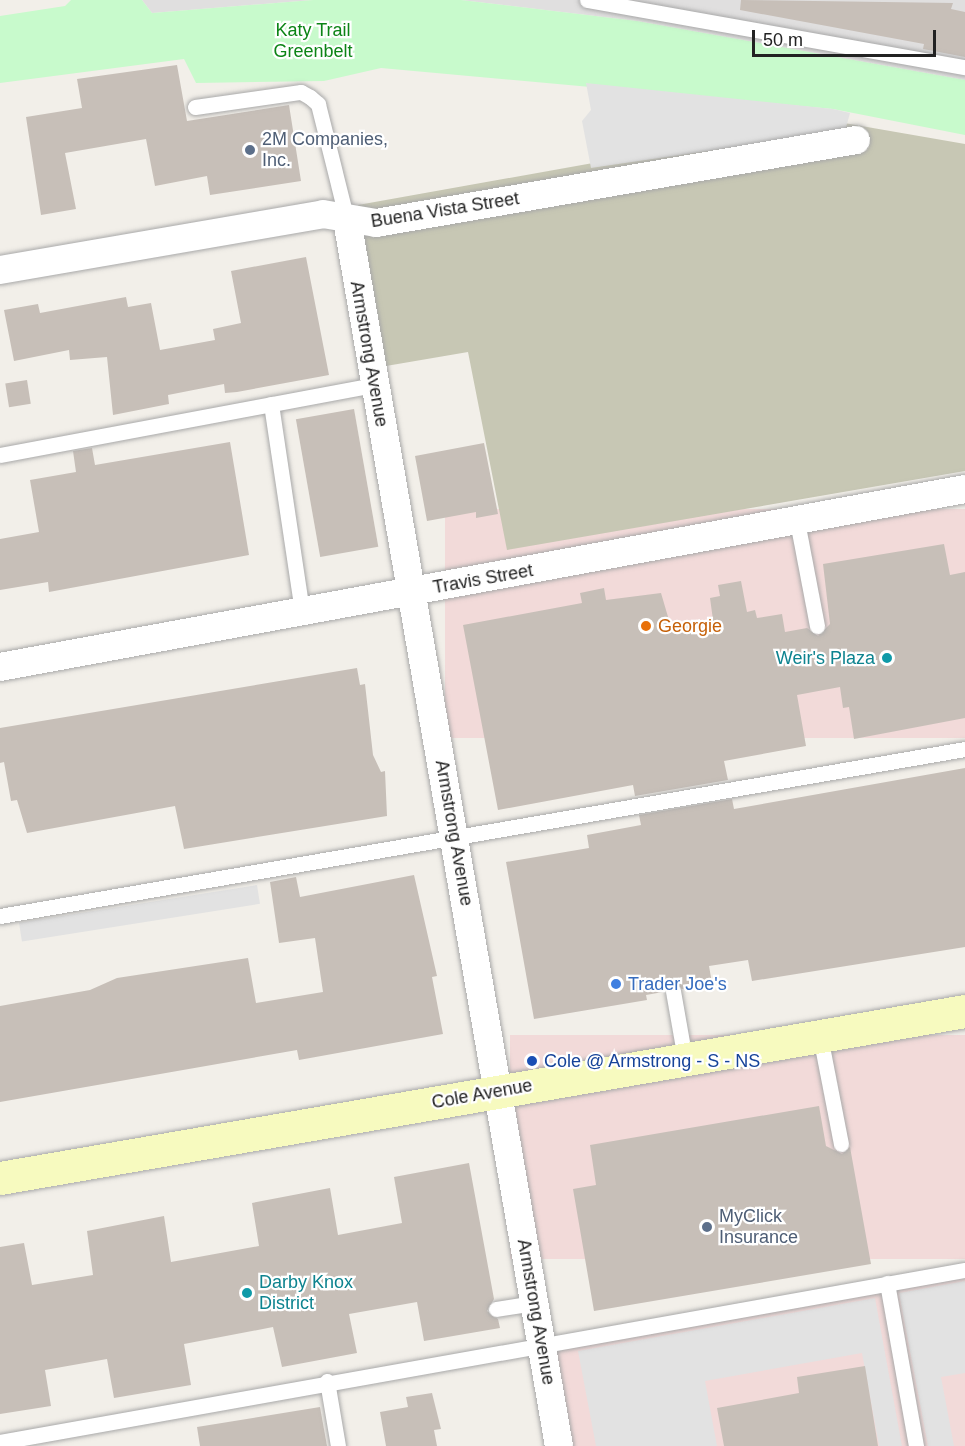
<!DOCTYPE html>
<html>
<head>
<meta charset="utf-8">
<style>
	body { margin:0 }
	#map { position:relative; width:965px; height:1446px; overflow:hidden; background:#f2efe9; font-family:Arial,sans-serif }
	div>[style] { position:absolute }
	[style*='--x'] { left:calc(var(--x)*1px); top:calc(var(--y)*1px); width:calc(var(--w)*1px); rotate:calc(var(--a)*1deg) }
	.residential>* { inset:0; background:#e0dfdf }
	.commercial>* { inset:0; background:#f2dad9; transform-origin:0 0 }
	.construction>* { inset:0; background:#c7c7b4 }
	.park>* { inset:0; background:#c8facc }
	.parking>* { inset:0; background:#e2e2e2; transform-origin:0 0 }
	.building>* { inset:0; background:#c7bfb8; transform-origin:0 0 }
	.roads { filter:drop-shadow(0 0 2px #a9a9a9) drop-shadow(0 0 2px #a9a9a9) }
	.lane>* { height:15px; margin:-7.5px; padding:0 7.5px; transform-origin:7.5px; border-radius:7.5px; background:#fff }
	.street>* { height:28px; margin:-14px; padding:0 14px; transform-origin:14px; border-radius:14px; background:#fff }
	.secondary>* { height:33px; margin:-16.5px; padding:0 16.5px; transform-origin:16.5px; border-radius:16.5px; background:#f7fabf }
	.dots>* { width:16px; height:16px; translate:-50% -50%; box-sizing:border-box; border:3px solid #fff; border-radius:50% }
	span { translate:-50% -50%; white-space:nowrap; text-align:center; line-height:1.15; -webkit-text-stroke:4.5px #fff; paint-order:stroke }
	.park-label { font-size:18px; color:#0c8416 }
	.service-label { font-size:18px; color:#4e5e75 }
	.left { translate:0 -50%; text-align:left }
	.street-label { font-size:18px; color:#222 }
	.food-label { font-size:18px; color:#c56008 }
	.culture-label { font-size:18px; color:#0d838f }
	.right { translate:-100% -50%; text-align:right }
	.shop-label { font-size:18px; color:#366cbe }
	.transit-label { font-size:18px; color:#164399 }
	.scale { position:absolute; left:752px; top:30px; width:184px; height:27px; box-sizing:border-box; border:3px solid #222; border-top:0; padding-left:8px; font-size:18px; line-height:21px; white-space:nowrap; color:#222; -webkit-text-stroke:4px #fff; paint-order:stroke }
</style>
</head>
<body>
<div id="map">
	<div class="residential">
		<div style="clip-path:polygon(142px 0,313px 0,152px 13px)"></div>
		<div style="clip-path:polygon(461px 0,965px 0,965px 80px,637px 21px)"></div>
	</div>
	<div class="commercial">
		<div style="left:965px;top:509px;width:229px;height:520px;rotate:90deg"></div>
		<div style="left:965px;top:1035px;width:224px;height:455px;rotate:90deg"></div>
		<div style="clip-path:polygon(965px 1276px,965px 1446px,572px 1446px,554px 1349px)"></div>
	</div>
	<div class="construction">
		<div style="clip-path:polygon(590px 79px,965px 144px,965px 471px,507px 550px,468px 352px,386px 366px,358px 205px,593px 163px)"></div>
	</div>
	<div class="park">
		<div style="clip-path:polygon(71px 0,142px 0,152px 13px,313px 0,461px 0,637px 21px,965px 80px,965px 135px,833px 109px,381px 68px,324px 81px,196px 83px,184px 59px,0 83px,0 16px,65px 6px)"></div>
	</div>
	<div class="parking">
		<div style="clip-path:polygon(586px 83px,833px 109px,850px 113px,845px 131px,591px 168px,582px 121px,591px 110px)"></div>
		<div style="left:257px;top:885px;width:19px;height:241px;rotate:81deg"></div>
		<div style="clip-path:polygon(965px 1281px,965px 1373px,941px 1377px,954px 1446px,928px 1446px,899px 1293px)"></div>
		<div style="clip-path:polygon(875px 1298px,902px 1446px,879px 1446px,862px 1353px,705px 1381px,717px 1446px,596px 1446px,578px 1351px)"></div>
	</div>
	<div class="building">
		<div style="clip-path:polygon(741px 0,953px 3px,951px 9px,965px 12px,965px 57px,923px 49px,924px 44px,740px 10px)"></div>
		<div style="clip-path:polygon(177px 65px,187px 121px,289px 105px,301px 181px,210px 195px,207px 176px,155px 186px,146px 139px,65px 153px,76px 209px,41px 215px,26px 117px,82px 108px,77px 79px)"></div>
		<div style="clip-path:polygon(306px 257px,329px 375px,237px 392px,225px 393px,224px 384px,168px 395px,169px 404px,113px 415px,107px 357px,70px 360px,69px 350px,14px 361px,4px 310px,38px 304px,40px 313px,126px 297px,128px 307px,151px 303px,160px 350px,215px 340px,213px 329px,241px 323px,231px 271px)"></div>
		<div style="left:27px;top:380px;width:24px;height:22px;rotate:81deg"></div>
		<div style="left:354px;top:409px;width:140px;height:59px;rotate:80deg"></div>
		<div style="clip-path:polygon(230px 442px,249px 555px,49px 592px,48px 582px,0 590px,0 539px,39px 532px,30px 480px,76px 472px,73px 451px,92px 448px,95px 465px)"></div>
		<div style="clip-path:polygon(484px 443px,498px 514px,476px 518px,476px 512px,427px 521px,415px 456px)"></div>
		<div style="clip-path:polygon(944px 544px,950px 575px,965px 572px,965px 718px,854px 739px,849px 707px,843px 708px,840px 687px,797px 695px,806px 746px,724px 761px,728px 780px,635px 796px,633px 785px,498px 810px,463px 625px,582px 603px,580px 593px,604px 588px,606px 600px,661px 593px,671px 627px,713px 620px,710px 598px,720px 596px,718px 585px,741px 581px,747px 612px,755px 610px,757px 618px,782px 614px,785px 632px,807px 628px,818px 636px,830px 624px,823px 564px)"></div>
		<div style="clip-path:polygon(357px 668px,360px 685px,365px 684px,373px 755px,381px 772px,385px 771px,387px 816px,184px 849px,175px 806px,27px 833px,17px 800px,11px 801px,4px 762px,0 763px,0 728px)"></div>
		<div style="clip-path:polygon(965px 768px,965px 947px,752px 981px,748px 960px,709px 966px,712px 983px,682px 989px,671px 982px,663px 992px,646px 995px,647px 1000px,534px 1019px,506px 862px,589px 848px,587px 835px,641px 825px,639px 815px,732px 799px,734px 809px)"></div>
		<div style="clip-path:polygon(414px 875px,437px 976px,432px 977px,443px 1034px,299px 1060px,297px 1050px,0 1102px,0 1006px,90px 990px,117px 978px,248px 958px,256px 1003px,323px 992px,315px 938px,279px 943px,270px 882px,296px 877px,300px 897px)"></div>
		<div style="clip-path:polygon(819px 1106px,826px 1146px,842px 1154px,850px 1147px,871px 1264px,594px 1311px,573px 1189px,596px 1185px,590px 1145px)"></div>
		<div style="clip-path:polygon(469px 1163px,494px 1299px,487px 1311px,498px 1319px,500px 1328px,424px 1341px,417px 1302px,349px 1314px,357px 1353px,282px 1367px,273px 1327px,184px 1344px,191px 1385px,114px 1398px,107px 1359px,45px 1370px,51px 1406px,0 1414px,0 1247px,24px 1243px,32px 1285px,93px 1275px,87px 1231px,164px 1216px,171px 1262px,259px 1246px,252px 1203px,330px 1188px,338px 1235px,402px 1223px,394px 1177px)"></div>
		<div style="clip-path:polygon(865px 1366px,878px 1446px,724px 1446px,717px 1408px,799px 1393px,797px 1377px)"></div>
		<div style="clip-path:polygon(432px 1393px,441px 1429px,434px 1430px,437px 1446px,386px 1446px,380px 1412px,408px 1407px,406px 1397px)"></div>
		<div style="clip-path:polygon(320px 1407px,327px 1446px,200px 1446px,197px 1427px)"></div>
	</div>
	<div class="roads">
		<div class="lane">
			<div style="--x:587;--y:0;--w:384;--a:10.1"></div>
			<div style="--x:195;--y:107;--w:107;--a:-8.1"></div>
			<div style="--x:301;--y:92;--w:10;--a:29"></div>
			<div style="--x:310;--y:97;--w:11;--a:41"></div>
			<div style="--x:318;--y:104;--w:120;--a:76"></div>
			<div style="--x:271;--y:404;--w:210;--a:81.5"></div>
			<div style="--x:0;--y:455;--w:380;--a:-10.6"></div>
			<div style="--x:797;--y:521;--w:107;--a:79.2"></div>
			<div style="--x:0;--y:916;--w:979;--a:-9.82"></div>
			<div style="--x:673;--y:991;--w:69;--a:80"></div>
			<div style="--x:820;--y:1036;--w:110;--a:79"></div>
			<div style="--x:887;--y:1283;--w:166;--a:79.9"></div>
			<div style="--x:496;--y:1309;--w:39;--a:-9"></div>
			<div style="--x:327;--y:1381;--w:66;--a:80.4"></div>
			<div style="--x:0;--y:1442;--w:980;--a:-10.11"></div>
		</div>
		<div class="street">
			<div style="--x:347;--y:220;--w:1244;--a:80.19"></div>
			<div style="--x:0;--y:270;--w:328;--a:-9.8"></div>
			<div style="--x:323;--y:214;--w:54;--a:9.6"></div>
			<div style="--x:376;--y:223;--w:487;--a:-9.8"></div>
			<div style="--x:0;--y:667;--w:981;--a:-10.45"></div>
		</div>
		<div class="secondary">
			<div style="--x:0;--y:1178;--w:979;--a:-9.82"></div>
		</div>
	</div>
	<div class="dots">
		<div style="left:250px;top:150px;background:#5c6f8a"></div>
		<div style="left:646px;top:626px;background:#e8710a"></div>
		<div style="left:887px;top:658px;background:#0f9aa8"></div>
		<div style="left:616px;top:984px;background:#3f7fe0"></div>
		<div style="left:532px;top:1061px;background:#1a4fb4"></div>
		<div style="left:707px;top:1227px;background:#5c6f8a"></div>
		<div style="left:247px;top:1293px;background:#0f9aa8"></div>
	</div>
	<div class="park-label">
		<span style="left:313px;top:41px">Katy Trail<br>Greenbelt</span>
	</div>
	<div class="service-label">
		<span class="left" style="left:262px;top:150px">2M Companies,<br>Inc.</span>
		<span class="left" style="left:719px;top:1227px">MyClick<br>Insurance</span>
	</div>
	<div class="street-label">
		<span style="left:445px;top:210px;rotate:-9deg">Buena Vista Street</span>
		<span style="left:369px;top:354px;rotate:80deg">Armstrong Avenue</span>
		<span style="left:483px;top:579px;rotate:-10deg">Travis Street</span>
		<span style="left:454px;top:833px;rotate:80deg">Armstrong Avenue</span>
		<span style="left:482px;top:1094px;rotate:-10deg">Cole Avenue</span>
		<span style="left:536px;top:1312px;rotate:80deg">Armstrong Avenue</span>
	</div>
	<div class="food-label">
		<span class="left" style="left:658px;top:626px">Georgie</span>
	</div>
	<div class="culture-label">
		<span class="right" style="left:875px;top:658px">Weir's Plaza</span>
		<span class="left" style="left:259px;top:1293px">Darby Knox<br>District</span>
	</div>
	<div class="shop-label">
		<span class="left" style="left:628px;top:984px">Trader Joe's</span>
	</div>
	<div class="transit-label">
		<span class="left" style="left:544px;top:1061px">Cole @ Armstrong - S - NS</span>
	</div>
	<div class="scale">50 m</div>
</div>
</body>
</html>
